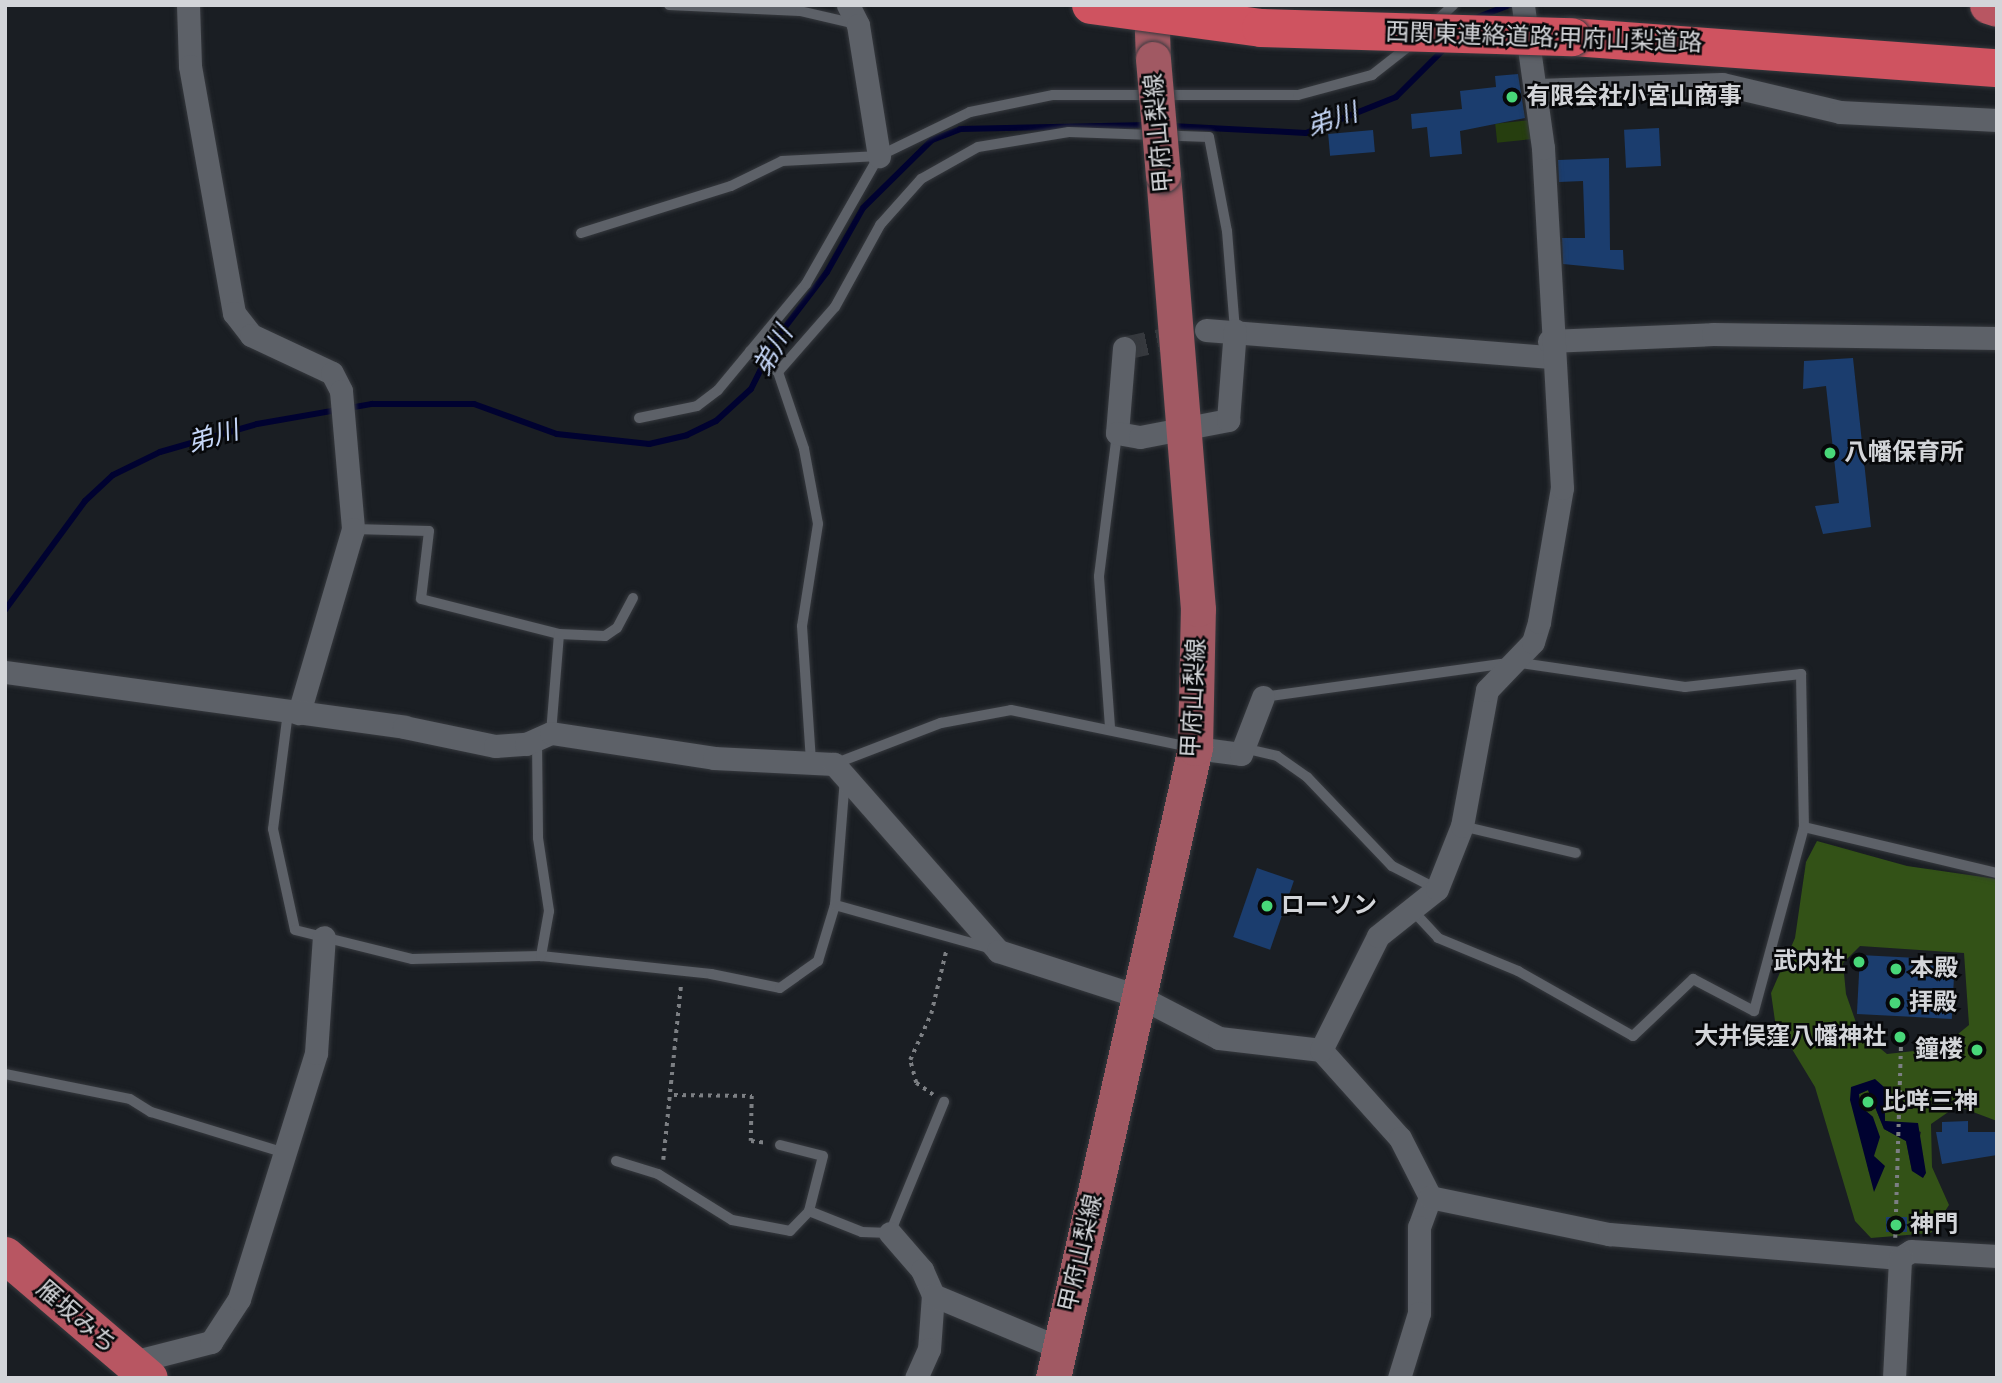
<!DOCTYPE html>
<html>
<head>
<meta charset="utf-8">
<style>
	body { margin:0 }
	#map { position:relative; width:2002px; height:1383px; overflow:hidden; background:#1a1e23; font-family:"Roboto Condensed","Noto Sans JP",sans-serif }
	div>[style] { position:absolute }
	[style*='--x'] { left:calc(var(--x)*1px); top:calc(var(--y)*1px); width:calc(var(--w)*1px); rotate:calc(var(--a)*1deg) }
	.green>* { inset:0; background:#263e0f; transform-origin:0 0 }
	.forest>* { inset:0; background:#335217 }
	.water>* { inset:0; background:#000230 }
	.stream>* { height:6px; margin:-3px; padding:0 3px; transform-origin:3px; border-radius:3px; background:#000230 }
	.building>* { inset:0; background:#1b3d6e; transform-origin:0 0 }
	.minor-tunnel>* { height:23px; margin-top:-11.5px; transform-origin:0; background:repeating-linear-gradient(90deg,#36393e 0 23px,transparent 0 34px) }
	.path>* { height:3.5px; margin-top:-1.75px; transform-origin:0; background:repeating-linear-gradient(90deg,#7c7f83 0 3.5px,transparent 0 8.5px) }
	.roads { filter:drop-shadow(0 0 2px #36393e) drop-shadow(0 0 2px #36393e) }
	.service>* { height:10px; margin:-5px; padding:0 5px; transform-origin:5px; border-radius:5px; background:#5d6168 }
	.minor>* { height:23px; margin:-11.5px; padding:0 11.5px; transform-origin:11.5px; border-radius:11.5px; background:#5d6168 }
	.primary>* { height:35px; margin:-17.5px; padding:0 17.5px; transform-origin:17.5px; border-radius:17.5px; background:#a15963 }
	.trunk>* { height:37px; margin:-18.5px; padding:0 18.5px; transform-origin:18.5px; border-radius:18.5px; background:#b85662 }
	.motorway>* { height:38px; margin:-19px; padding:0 19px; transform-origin:19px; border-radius:19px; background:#cf5360 }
	.bridges { filter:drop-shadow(0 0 2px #36393e) drop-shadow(0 0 2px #36393e) }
	.primary-bridge>* { height:35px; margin:-17.5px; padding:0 17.5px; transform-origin:17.5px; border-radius:17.5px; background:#a15963 }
	.motorway-bridge>* { height:38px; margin:-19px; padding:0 19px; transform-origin:19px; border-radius:19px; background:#cf5360 }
	.dots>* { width:19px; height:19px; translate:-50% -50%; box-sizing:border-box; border:4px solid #07080a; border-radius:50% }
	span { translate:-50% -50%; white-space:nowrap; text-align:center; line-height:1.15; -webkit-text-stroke:5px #07080a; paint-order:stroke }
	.street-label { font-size:24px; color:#d3d5d9 }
	.poi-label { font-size:24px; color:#d3d5d9; font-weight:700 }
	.left { translate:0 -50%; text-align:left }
	.right { translate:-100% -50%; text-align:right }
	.water-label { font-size:26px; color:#c5d6f7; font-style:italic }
	.frame { position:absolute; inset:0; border:7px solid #d3d5d9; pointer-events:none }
</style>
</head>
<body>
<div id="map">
	<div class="green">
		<div style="left:1531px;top:120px;width:19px;height:36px;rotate:84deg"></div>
	</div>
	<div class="forest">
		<div style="clip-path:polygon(evenodd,1817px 841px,1907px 866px,1997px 879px,1997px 1121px,1957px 1106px,1931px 1124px,1932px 1167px,1949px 1205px,1931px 1233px,1871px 1238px,1855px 1221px,1815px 1087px,1775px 1021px,1771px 993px,1795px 938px,1806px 862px,1817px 841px,1860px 946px,1964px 953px,1969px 1025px,1941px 1048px,1887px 1054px,1859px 1031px,1846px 994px,1843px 963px,1860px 946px,1817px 841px,1851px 1087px,1884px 1087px,1885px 1121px,1921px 1132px,1912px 1171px,1906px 1141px,1884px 1129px,1868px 1090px,1859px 1094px,1860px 1106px,1873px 1117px,1869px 1172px,1851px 1087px)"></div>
	</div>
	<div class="water">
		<div style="clip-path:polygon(1875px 1079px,1884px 1087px,1885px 1121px,1918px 1123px,1926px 1173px,1923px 1178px,1912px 1171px,1906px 1141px,1884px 1129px,1868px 1090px,1859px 1094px,1860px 1106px,1873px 1117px,1880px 1137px,1874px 1156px,1885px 1166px,1874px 1192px,1850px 1100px,1851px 1087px)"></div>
	</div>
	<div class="stream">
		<div style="--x:1473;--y:19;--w:40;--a:-21"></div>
		<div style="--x:1170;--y:126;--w:136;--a:2.9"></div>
		<div style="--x:1306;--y:133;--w:97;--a:-21.8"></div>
		<div style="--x:1396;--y:97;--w:71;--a:-45"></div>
		<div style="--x:5;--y:610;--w:135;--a:-53.7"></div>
		<div style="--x:85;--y:501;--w:38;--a:-43"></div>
		<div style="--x:113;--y:475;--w:52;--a:-26.1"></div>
		<div style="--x:160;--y:452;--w:101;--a:-16.1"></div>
		<div style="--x:257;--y:424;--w:117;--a:-9.9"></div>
		<div style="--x:372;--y:404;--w:102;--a:0"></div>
		<div style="--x:474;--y:404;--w:88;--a:19.9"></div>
		<div style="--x:557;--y:434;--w:93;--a:6.2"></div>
		<div style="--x:649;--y:444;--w:39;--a:-13"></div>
		<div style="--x:687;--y:435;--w:32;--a:-26"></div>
		<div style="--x:716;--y:421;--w:47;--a:-42.4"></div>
		<div style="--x:751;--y:389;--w:56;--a:-63.4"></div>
		<div style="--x:776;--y:339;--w:84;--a:-52.7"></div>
		<div style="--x:827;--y:272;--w:73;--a:-60.6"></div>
		<div style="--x:863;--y:208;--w:97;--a:-44.6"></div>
		<div style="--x:932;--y:140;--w:30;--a:-21"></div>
		<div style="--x:960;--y:129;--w:189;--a:-1.2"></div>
	</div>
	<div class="building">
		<div style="clip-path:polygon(1518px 74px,1525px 118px,1460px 131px,1462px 154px,1430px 157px,1427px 127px,1412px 129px,1411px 114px,1462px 109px,1460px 91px,1496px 87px,1495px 76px)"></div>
		<div style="left:1659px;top:128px;width:38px;height:35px;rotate:87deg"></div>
		<div style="left:1373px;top:130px;width:22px;height:45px;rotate:85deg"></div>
		<div style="clip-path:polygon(1609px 158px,1610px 250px,1623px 250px,1624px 270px,1563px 264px,1562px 238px,1585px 238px,1583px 181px,1559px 182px,1558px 160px)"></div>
		<div style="clip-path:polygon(1853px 358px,1871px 527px,1823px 534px,1815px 506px,1839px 503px,1826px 386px,1803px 389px,1804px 361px)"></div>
		<div style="left:1257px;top:868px;width:39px;height:73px;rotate:19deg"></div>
		<div style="left:1860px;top:955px;width:95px;height:59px;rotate:3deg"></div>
		<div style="clip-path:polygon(1968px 1121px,1968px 1132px,1997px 1132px,1997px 1155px,1942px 1164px,1936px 1132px,1942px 1132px,1942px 1122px)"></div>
		<div style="left:1886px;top:1217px;width:21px;height:15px"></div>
	</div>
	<div class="minor-tunnel">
		<div style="--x:1124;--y:348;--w:66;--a:-12.2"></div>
	</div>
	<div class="path">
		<div style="--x:674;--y:1095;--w:78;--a:0.7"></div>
		<div style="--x:752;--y:1096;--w:45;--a:91.3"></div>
		<div style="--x:751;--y:1141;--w:17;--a:7"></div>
		<div style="--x:933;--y:1095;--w:21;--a:-145"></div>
		<div style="--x:916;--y:1083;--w:24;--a:-105"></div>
		<div style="--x:910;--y:1060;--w:51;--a:-65.5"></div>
		<div style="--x:931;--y:1014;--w:65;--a:-76.6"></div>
		<div style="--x:663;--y:1160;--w:178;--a:-84.2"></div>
		<div style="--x:1895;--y:1238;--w:197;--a:-88.3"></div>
	</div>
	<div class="roads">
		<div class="service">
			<div style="--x:669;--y:5;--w:131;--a:2.6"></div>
			<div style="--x:800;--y:11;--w:57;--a:13.1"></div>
			<div style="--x:1435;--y:22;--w:25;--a:-43"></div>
			<div style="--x:581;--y:233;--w:157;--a:-17.4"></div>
			<div style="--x:731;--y:186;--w:57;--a:-26.1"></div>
			<div style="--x:782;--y:161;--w:97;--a:-3"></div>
			<div style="--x:879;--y:156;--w:101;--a:-25.8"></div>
			<div style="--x:970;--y:112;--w:85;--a:-11.6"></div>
			<div style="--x:1053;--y:95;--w:245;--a:0"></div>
			<div style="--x:1298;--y:95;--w:77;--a:-15.1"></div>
			<div style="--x:1372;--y:75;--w:52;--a:-38"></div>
			<div style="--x:750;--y:351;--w:35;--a:37"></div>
			<div style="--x:778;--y:372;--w:81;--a:71.3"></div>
			<div style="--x:804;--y:449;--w:76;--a:79.4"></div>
			<div style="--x:818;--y:524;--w:103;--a:98.9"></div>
			<div style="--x:802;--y:626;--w:136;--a:86.2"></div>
			<div style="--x:778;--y:372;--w:86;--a:-48.8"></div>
			<div style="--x:835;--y:307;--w:94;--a:-61.2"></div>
			<div style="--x:880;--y:225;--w:62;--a:-48.3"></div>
			<div style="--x:921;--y:179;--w:65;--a:-29.3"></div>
			<div style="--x:978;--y:147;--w:92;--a:-9.4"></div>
			<div style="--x:1069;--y:132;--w:140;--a:2"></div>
			<div style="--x:1209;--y:137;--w:96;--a:79.2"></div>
			<div style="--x:1227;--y:231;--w:99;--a:85.4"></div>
			<div style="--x:639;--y:418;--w:59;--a:-11.7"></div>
			<div style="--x:697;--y:406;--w:26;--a:-37"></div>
			<div style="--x:718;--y:390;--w:138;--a:-50.3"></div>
			<div style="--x:806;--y:284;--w:147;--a:-60.3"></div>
			<div style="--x:353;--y:529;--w:76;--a:1.5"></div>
			<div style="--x:429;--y:531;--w:68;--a:96.7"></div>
			<div style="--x:421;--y:599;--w:142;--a:14.2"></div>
			<div style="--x:559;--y:634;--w:99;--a:94.6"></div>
			<div style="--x:559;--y:634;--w:46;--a:2.5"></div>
			<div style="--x:605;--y:636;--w:14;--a:-34"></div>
			<div style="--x:617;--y:628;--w:34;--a:-62"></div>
			<div style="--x:1263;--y:697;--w:253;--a:-7.9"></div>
			<div style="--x:1514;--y:662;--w:173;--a:8.3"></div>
			<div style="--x:1685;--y:687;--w:117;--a:-6.4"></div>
			<div style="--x:1801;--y:674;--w:153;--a:88.9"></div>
			<div style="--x:288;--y:712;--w:118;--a:97.3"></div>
			<div style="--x:273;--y:829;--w:103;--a:77.7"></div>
			<div style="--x:295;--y:930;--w:121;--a:13.9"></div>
			<div style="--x:412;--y:959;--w:129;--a:-1.3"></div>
			<div style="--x:541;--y:956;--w:171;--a:6"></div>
			<div style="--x:711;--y:974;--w:70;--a:11.5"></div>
			<div style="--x:780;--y:988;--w:47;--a:-35.4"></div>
			<div style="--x:818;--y:961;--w:59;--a:-73.1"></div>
			<div style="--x:835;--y:905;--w:126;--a:-85.5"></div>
			<div style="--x:1110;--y:727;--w:151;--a:-94.2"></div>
			<div style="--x:1099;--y:576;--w:144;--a:-82.8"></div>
			<div style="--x:537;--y:739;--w:99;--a:89.4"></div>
			<div style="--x:538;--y:838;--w:74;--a:81.4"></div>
			<div style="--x:549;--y:911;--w:46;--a:100.1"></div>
			<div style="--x:1243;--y:748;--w:35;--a:13"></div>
			<div style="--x:1277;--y:756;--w:37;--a:35"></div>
			<div style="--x:1307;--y:777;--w:123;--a:46.3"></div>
			<div style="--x:1392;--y:866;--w:51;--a:27.1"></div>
			<div style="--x:834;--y:764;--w:115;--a:-21"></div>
			<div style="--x:941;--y:723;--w:71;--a:-10.5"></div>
			<div style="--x:1011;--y:710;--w:183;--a:11.7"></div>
			<div style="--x:1462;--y:826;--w:117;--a:13.3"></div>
			<div style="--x:835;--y:905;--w:160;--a:15.6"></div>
			<div style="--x:1415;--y:913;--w:34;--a:47"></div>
			<div style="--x:1438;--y:938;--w:87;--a:22.4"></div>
			<div style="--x:1518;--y:971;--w:132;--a:29.5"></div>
			<div style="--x:1633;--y:1036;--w:83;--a:-43.5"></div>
			<div style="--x:1693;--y:979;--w:69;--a:27.7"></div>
			<div style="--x:1754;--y:1011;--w:191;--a:-74.8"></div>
			<div style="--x:1804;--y:827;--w:198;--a:13.4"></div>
			<div style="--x:5;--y:1074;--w:127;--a:11.3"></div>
			<div style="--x:130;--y:1099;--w:25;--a:32"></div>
			<div style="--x:151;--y:1112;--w:137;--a:17"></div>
			<div style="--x:780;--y:1145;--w:44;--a:14.3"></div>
			<div style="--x:823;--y:1156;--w:57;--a:104.3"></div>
			<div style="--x:616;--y:1161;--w:44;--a:17.2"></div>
			<div style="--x:658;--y:1174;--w:87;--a:31.9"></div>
			<div style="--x:732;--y:1220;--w:59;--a:10.7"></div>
			<div style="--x:790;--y:1231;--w:28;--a:-46"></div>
			<div style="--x:809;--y:1211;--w:57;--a:21.6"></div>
			<div style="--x:862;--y:1232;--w:28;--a:2"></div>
			<div style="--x:890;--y:1233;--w:142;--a:-67.6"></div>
		</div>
		<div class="minor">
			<div style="--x:188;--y:5;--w:61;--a:88.1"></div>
			<div style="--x:190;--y:66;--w:251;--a:79.9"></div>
			<div style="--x:234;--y:313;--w:28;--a:52"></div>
			<div style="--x:251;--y:335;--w:89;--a:25.1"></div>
			<div style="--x:332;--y:373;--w:20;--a:63"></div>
			<div style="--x:341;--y:391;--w:139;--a:85"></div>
			<div style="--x:353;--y:529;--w:192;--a:106.4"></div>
			<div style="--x:848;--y:5;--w:22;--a:63"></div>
			<div style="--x:858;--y:25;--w:133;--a:80.9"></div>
			<div style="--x:1538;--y:90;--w:184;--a:-1.9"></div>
			<div style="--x:1722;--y:84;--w:121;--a:13.3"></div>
			<div style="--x:1840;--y:112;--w:157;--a:2.9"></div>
			<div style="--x:1206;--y:330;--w:346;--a:4.5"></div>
			<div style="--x:1549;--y:341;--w:164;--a:-2.4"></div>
			<div style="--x:1713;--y:334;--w:284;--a:0.8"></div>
			<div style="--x:1124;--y:348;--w:85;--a:94.7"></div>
			<div style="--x:1117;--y:433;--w:23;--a:10"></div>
			<div style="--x:1140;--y:437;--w:90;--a:-10.9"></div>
			<div style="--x:1228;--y:420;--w:90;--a:-85.6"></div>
			<div style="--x:5;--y:672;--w:403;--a:7.8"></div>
			<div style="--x:404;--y:727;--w:93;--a:11.8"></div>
			<div style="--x:495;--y:746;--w:31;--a:-4"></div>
			<div style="--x:526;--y:744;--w:27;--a:-24"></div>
			<div style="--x:551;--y:733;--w:165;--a:8.7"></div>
			<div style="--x:714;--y:758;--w:120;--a:2.9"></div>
			<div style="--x:834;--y:764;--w:249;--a:48.7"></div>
			<div style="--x:998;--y:951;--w:149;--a:17.9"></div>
			<div style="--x:1140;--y:997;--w:89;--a:27.4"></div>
			<div style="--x:1219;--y:1038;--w:103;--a:6.7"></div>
			<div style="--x:1321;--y:1050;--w:118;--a:48.1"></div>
			<div style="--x:1400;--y:1138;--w:66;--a:63"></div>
			<div style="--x:1430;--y:1197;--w:32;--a:110"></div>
			<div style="--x:1419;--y:1227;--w:86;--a:90"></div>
			<div style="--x:1419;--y:1313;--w:68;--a:107.1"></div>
			<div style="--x:1195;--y:748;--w:46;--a:7.4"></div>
			<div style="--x:1241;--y:754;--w:61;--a:-68.9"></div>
			<div style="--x:1321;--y:1050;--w:127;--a:-63.4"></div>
			<div style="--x:1378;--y:936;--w:75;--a:-38.5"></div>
			<div style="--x:1437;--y:889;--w:68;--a:-68.4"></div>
			<div style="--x:1462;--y:826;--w:138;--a:-79.6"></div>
			<div style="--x:1487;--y:690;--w:66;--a:-46.2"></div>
			<div style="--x:1533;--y:642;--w:21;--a:-73"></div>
			<div style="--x:1539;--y:622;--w:136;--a:-80.3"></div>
			<div style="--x:1562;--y:488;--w:341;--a:-93.2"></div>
			<div style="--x:1543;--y:148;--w:144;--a:-98"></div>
			<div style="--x:1430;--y:1197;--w:183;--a:11.7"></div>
			<div style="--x:1609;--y:1234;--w:292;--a:4.7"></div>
			<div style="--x:890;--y:1233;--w:49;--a:49.1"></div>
			<div style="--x:922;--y:1270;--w:27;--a:66"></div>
			<div style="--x:933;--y:1295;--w:54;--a:94.2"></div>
			<div style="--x:929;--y:1349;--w:32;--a:114"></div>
			<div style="--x:1900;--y:1258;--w:13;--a:-32"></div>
			<div style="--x:1911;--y:1251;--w:86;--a:3.3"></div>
			<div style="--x:933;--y:1295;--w:138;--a:22.7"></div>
			<div style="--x:129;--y:1363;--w:85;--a:-14.4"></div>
			<div style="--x:211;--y:1342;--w:51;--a:-56.9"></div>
			<div style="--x:239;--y:1299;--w:258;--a:-72.6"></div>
			<div style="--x:316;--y:1053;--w:116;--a:-86.1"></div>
			<div style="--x:1894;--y:1378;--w:120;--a:-87.1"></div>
		</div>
		<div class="primary">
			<div style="--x:1151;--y:5;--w:54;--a:87.9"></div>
			<div style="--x:1053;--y:1378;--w:646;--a:-77.3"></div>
			<div style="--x:1195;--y:748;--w:139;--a:-88.8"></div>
			<div style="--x:1198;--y:609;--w:435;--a:-94.6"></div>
		</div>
		<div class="trunk">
			<div style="--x:1988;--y:5;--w:9;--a:18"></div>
			<div style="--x:5;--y:1255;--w:189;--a:40.5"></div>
		</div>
		<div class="motorway">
			<div style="--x:1572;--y:37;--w:426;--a:4.2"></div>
		</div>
	</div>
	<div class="bridges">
		<div class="primary-bridge">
			<div style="--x:1153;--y:59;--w:116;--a:85.1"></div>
		</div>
		<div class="motorway-bridge">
			<div style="--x:1091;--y:5;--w:172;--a:7.7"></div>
			<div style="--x:1261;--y:28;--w:311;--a:1.7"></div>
		</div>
	</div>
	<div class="dots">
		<div style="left:1512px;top:97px;background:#48d779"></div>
		<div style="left:1830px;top:453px;background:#48d779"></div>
		<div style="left:1267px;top:906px;background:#48d779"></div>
		<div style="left:1859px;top:962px;background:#48d779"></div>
		<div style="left:1896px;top:969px;background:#48d779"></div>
		<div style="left:1895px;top:1003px;background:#48d779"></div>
		<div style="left:1900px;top:1037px;background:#48d779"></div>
		<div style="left:1977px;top:1050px;background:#48d779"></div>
		<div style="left:1868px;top:1102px;background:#48d779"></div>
		<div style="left:1896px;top:1225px;background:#48d779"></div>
	</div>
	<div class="street-label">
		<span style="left:1544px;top:38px;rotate:2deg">西関東連絡道路;甲府山梨道路</span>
		<span style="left:1159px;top:133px;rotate:-95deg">甲府山梨線</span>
		<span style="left:1194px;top:698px;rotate:-87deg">甲府山梨線</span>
		<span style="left:1081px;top:1253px;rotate:-77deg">甲府山梨線</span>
		<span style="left:76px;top:1317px;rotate:41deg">雁坂みち</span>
	</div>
	<div class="poi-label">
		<span class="left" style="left:1526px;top:97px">有限会社小宮山商事</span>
		<span class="left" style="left:1844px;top:453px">八幡保育所</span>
		<span class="left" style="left:1281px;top:906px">ローソン</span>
		<span class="right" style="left:1845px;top:962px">武内社</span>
		<span class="left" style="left:1910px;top:969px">本殿</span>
		<span class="left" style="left:1909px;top:1003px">拝殿</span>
		<span class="right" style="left:1886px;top:1037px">大井俣窪八幡神社</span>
		<span class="right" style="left:1963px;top:1050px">鐘楼</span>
		<span class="left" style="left:1882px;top:1102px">比咩三神</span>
		<span class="left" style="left:1910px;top:1225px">神門</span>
	</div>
	<div class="water-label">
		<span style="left:1332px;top:120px;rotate:-18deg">弟川</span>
		<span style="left:773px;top:351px;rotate:-60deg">弟川</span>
		<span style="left:213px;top:437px;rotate:-16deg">弟川</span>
	</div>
	<div class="frame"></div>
</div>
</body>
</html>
